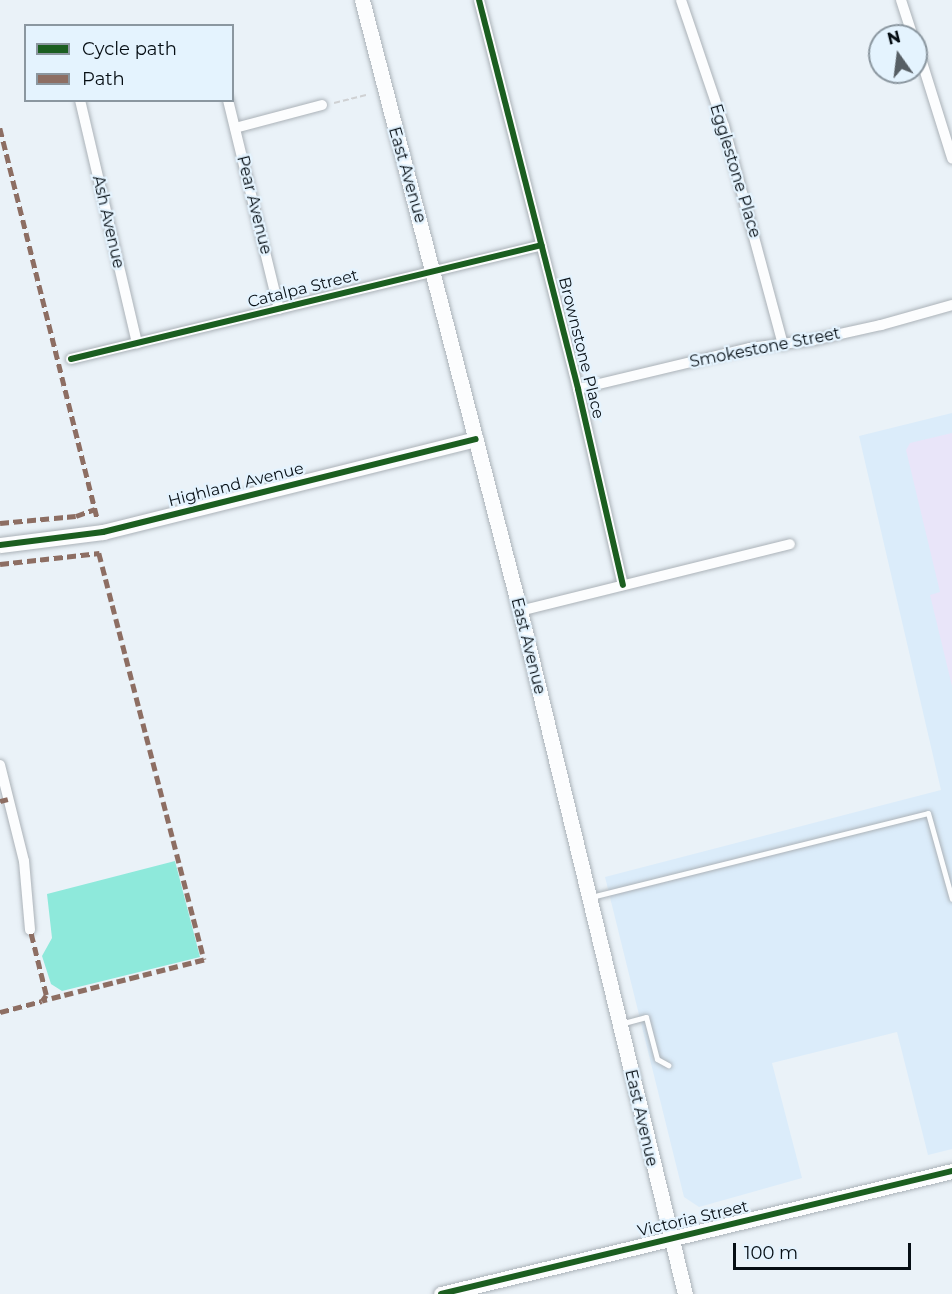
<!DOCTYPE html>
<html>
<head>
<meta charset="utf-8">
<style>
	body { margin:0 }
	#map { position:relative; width:952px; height:1294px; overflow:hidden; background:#eaf2f8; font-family:Montserrat,sans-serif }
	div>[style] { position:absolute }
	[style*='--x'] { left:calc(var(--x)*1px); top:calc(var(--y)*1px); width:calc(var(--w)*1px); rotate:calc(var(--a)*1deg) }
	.built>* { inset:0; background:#dbecfa }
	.green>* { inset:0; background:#e9e5f9 }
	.water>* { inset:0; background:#8ee9db }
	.path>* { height:2px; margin-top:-1px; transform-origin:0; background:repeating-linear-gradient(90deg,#cfd1d3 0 6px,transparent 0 9px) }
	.roads { filter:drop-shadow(0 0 2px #abb2b8) drop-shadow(0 0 2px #abb2b8) }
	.lane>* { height:5px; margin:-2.5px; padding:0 2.5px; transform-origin:2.5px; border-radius:2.5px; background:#fcfdfe }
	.street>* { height:10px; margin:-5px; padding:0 5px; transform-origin:5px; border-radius:5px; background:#fcfdfe }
	.secondary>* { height:15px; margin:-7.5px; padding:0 7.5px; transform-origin:7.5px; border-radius:7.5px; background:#fcfdfe }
	.quiet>* { height:4.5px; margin-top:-2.25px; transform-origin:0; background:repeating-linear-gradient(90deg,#8d6e63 0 9px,transparent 0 13.5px) }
	.cycleway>* { height:6px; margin:-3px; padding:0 3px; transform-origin:3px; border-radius:3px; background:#1b5e20 }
	span { translate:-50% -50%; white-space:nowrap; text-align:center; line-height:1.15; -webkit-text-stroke:4.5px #e4f3fe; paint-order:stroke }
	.street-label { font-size:16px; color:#060e14 }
	.legend { position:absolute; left:24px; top:24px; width:210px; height:78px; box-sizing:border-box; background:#e4f3fe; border:2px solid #8b97a0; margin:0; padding:8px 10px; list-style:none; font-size:18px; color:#060e14 }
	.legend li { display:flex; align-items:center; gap:12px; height:30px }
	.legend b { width:30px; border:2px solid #8b97a0 }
	.north { position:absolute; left:868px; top:24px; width:60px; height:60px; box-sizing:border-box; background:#e4f3fe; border:2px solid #8b97a0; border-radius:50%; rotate:346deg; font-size:16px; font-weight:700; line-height:24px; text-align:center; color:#060e14 }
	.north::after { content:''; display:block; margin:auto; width:21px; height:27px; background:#565e64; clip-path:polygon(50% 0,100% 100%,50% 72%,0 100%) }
	.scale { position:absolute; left:733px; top:1243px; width:178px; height:27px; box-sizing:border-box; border:3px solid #060e14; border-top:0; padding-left:8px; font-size:18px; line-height:21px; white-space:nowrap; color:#060e14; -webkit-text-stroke:4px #e4f3fe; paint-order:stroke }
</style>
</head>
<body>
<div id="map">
	<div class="built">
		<div style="clip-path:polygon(952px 413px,952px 1149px,928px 1155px,897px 1032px,772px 1063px,802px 1178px,699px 1207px,684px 1197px,605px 877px,941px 790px,859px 436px)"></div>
	</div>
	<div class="green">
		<div style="clip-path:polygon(952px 433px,952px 686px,930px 595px,940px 592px,906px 450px,910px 443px)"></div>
	</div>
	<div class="water">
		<div style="clip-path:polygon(175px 861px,200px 957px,62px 991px,51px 984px,42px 956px,52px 938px,47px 894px)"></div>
	</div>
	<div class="path">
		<div style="--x:334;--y:103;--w:33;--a:-14"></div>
	</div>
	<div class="roads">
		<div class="lane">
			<div style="--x:591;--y:897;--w:347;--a:-14"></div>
			<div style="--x:928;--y:813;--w:89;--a:74.4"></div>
			<div style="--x:620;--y:1024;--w:27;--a:-15"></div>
			<div style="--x:646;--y:1017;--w:43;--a:75.3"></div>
			<div style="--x:657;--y:1059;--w:13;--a:29"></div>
		</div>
		<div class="street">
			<div style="--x:479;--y:0;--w:401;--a:75.7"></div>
			<div style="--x:578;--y:389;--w:201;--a:77.1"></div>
			<div style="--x:681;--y:0;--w:133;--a:71.2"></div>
			<div style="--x:724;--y:126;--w:227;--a:74.9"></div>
			<div style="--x:901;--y:0;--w:38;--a:72"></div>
			<div style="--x:916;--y:43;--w:121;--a:72.6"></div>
			<div style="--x:80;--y:100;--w:250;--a:76.8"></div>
			<div style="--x:228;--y:100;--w:215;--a:76.3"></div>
			<div style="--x:235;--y:128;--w:90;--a:-14.8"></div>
			<div style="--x:71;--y:359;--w:484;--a:-13.6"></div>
			<div style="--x:578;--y:389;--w:177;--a:-13.4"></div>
			<div style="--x:750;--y:348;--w:64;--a:-7.2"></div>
			<div style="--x:813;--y:340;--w:70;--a:-12.4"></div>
			<div style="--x:881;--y:325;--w:74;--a:-15.7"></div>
			<div style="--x:520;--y:611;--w:278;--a:-13.9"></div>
			<div style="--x:0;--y:765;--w:99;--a:76"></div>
			<div style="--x:24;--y:861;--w:69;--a:85"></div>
		</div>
		<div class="secondary">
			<div style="--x:362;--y:0;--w:631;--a:75.5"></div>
			<div style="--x:520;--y:611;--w:703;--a:76.42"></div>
			<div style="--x:0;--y:545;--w:104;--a:-7.2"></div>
			<div style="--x:103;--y:532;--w:384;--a:-14"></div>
			<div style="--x:441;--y:1294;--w:526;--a:-13.53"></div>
		</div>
	</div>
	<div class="quiet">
		<div style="--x:0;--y:128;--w:401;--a:76"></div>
		<div style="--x:0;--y:523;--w:76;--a:-5.3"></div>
		<div style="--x:76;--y:516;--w:20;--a:-20"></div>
		<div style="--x:0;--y:564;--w:100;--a:-6.3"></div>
		<div style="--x:99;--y:553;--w:420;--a:75.5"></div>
		<div style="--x:204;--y:960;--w:167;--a:165.8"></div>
		<div style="--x:0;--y:801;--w:8;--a:-14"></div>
		<div style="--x:0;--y:1012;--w:43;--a:-14.7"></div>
		<div style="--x:42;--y:1001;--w:7;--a:-56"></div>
		<div style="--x:46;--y:995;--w:67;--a:-103.8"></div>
	</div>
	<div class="cycleway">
		<div style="--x:479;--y:0;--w:401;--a:75.7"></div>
		<div style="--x:578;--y:389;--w:201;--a:77.1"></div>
		<div style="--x:71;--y:359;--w:484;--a:-13.6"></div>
		<div style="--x:0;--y:545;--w:104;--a:-7.2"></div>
		<div style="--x:103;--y:532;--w:384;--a:-14"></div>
		<div style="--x:441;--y:1294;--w:526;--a:-13.53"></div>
	</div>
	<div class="street-label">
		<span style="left:735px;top:171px;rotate:73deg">Egglestone Place</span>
		<span style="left:407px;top:175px;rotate:74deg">East Avenue</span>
		<span style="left:254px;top:205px;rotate:76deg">Pear Avenue</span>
		<span style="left:108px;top:222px;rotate:77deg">Ash Avenue</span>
		<span style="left:303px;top:289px;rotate:-14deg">Catalpa Street</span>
		<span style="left:581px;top:348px;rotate:76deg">Brownstone Place</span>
		<span style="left:765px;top:348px;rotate:-11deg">Smokestone Street</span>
		<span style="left:236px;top:485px;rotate:-14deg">Highland Avenue</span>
		<span style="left:528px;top:646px;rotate:76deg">East Avenue</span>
		<span style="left:641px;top:1118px;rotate:77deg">East Avenue</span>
		<span style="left:693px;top:1219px;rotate:-13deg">Victoria Street</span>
	</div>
	<ul class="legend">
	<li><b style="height:8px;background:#1b5e20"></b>Cycle path</li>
	<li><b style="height:8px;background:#8d6e63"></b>Path</li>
	</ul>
	<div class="north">N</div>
	<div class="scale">100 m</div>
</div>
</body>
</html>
